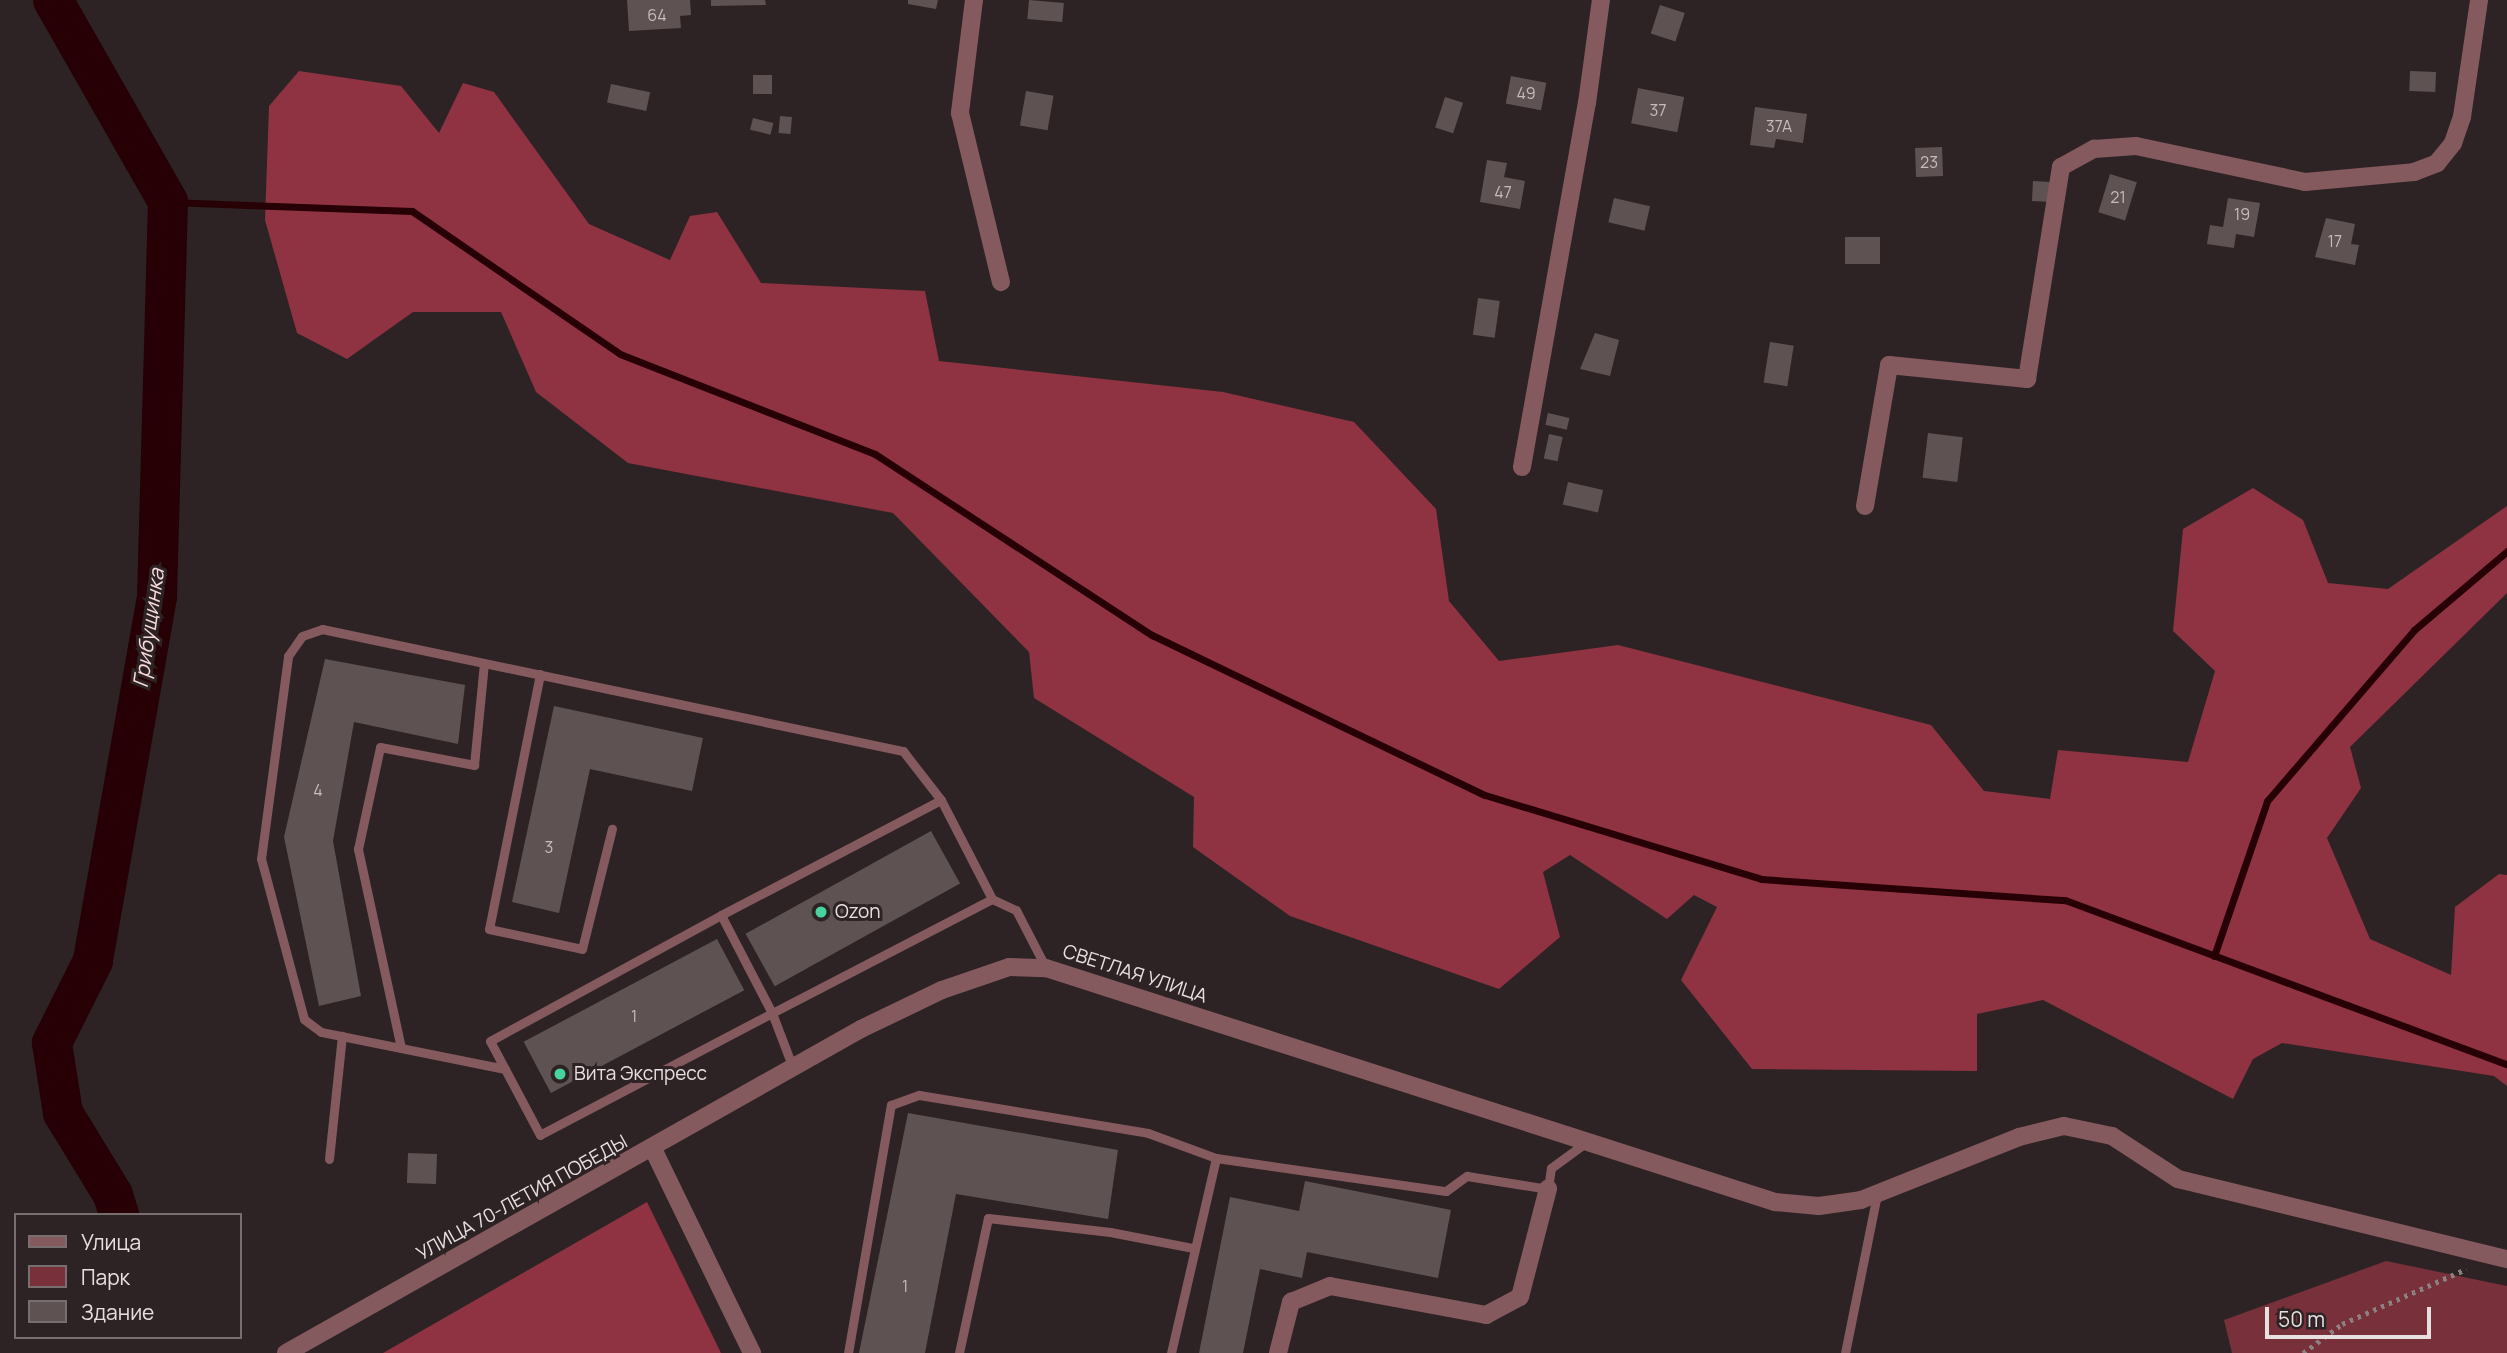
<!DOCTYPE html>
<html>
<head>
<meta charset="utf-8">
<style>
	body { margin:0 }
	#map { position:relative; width:2507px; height:1353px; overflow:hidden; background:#2e2324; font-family:Manrope,sans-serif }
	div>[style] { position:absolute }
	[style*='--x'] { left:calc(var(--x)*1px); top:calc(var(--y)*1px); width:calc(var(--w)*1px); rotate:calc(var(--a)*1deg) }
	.green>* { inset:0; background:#78303b }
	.forest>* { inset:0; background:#8f3242 }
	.stream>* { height:7px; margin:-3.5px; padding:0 3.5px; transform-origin:3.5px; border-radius:3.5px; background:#260005 }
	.river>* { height:40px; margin:-20px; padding:0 20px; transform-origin:20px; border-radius:20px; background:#260005 }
	.building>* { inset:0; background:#5f5253; transform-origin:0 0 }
	.path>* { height:4.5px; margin-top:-2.25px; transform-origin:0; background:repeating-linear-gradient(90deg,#8b8182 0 3.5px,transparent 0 8.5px) }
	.lane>* { height:9px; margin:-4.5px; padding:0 4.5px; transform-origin:4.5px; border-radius:4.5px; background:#855a5e }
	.street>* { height:18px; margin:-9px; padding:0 9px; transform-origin:9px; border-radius:9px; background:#855a5e }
	.dots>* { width:19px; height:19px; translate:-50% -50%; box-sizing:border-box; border:4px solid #2e2324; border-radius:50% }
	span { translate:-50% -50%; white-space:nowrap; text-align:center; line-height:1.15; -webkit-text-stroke:6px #2e2324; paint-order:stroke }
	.number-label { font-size:16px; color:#c5bcbd }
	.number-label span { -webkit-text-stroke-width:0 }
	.poi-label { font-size:19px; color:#e7dfe0 }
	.left { translate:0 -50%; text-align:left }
	.street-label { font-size:19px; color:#e7dfe0 }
	.water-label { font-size:21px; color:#f7dbdd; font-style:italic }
	.legend { position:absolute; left:14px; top:1213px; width:228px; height:126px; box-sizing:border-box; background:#2e2324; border:2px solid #786e6f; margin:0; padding:9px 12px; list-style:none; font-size:21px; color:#e7dfe0 }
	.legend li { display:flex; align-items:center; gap:14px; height:35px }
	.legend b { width:35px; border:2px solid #786e6f }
	.scale { position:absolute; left:2265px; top:1307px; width:166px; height:32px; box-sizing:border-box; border:4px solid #e7dfe0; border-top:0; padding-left:9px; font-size:21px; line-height:24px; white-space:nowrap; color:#e7dfe0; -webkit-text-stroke:5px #2e2324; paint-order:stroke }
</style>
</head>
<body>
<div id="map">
	<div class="green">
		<div style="clip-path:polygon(2386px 1261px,2507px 1286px,2507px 1353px,2232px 1353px,2224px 1320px)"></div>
	</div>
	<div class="forest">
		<div style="clip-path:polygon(299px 71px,401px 86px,439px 133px,463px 83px,494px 92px,589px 224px,670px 260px,690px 216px,717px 212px,761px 283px,925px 291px,939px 361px,1223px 392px,1354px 422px,1436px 509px,1449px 601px,1499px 661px,1618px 645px,1931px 725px,1984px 791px,2050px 799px,2058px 750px,2188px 762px,2215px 671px,2173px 631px,2183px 529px,2253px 488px,2303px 520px,2328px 583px,2388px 589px,2507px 506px,2507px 593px,2350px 747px,2361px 788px,2327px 838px,2370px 939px,2451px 975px,2455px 907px,2499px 874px,2507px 875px,2507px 1086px,2494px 1076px,2282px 1043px,2253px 1059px,2233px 1099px,2043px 1000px,1977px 1014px,1977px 1071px,1752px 1069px,1681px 980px,1717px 907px,1694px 895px,1667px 919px,1570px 855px,1543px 872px,1560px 937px,1499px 989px,1290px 916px,1193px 847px,1194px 797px,1034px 698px,1029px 652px,893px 513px,628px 463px,536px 392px,501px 312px,413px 312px,347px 359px,297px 333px,265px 220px,269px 106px)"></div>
		<div style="clip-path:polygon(647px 1202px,721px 1353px,383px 1353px)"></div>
	</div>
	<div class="stream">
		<div style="--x:168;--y:202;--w:244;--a:2.1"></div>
		<div style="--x:412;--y:211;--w:252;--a:34.5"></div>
		<div style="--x:620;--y:354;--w:274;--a:21.4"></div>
		<div style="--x:875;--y:454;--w:331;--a:33.2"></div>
		<div style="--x:1152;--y:635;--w:369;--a:25.7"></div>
		<div style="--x:1485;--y:795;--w:288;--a:16.9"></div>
		<div style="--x:1761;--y:879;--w:305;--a:4"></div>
		<div style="--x:2065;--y:900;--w:471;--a:20.4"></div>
		<div style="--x:2214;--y:956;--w:164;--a:-71.1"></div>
		<div style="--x:2267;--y:801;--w:225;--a:-49.3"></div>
		<div style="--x:2414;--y:630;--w:122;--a:-40.3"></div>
	</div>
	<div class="river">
		<div style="--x:53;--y:0;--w:232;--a:60.3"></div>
		<div style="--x:168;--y:202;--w:395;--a:91.6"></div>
		<div style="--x:157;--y:597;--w:370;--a:100"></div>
		<div style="--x:93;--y:961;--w:92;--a:116.6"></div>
		<div style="--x:52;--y:1043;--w:71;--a:81.1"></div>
		<div style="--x:63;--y:1113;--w:96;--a:58.6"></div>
		<div style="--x:113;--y:1195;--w:21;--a:73"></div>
	</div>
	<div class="building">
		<div style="clip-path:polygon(627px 0,690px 0,691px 15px,680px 16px,681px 28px,629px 31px)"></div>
		<div style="clip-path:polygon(711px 0,765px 0,766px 5px,711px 6px)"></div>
		<div style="clip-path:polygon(908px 0,938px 0,936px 9px,908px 4px)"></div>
		<div style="left:1029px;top:0;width:35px;height:19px;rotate:5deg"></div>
		<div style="left:1660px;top:5px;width:26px;height:30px;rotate:18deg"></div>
		<div style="left:2410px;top:71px;width:26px;height:20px;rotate:2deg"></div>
		<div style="left:753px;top:75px;width:19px;height:19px"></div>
		<div style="left:1511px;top:76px;width:36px;height:28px;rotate:11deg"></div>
		<div style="left:611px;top:84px;width:40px;height:19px;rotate:12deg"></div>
		<div style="left:1638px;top:88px;width:47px;height:36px;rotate:11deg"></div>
		<div style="left:1026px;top:91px;width:28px;height:35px;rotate:10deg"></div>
		<div style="left:1445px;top:97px;width:19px;height:32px;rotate:18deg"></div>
		<div style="clip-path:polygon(1755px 107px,1807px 114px,1803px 143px,1776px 139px,1774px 148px,1750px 145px)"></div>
		<div style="left:780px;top:116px;width:12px;height:17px;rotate:5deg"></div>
		<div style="left:753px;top:118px;width:21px;height:12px;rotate:14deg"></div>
		<div style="left:1942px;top:147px;width:29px;height:27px;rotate:88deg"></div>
		<div style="clip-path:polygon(1487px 160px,1507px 163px,1504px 177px,1525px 181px,1520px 209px,1480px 202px)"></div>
		<div style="left:2110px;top:174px;width:28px;height:40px;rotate:17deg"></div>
		<div style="left:2033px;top:181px;width:22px;height:20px;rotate:3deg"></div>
		<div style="left:1614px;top:198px;width:37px;height:25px;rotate:13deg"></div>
		<div style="clip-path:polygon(2228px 198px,2260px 203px,2254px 237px,2236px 234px,2234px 248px,2207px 244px,2210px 225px,2223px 227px)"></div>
		<div style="clip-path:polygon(2326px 218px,2355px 224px,2351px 244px,2359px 245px,2355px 265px,2315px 257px)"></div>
		<div style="left:1845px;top:237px;width:35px;height:27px"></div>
		<div style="left:1478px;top:298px;width:22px;height:37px;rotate:8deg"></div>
		<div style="clip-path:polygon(1595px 333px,1619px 340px,1610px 376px,1580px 369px)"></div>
		<div style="left:1770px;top:342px;width:24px;height:41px;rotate:9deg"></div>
		<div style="left:1548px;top:413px;width:22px;height:12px;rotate:13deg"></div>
		<div style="left:1928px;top:433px;width:35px;height:45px;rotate:7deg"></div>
		<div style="left:1549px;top:434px;width:14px;height:25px;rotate:12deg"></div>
		<div style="left:1568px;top:482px;width:36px;height:23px;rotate:13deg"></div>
		<div style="clip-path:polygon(325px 659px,465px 685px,458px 744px,354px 722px,333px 841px,361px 996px,319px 1006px,284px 837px)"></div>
		<div style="clip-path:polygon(554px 706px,703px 738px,692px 791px,590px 769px,559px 913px,512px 902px)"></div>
		<div style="left:931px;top:831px;width:60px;height:212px;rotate:61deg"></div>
		<div style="left:717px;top:939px;width:58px;height:219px;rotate:62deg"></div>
		<div style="clip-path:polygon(908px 1113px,1118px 1150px,1108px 1219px,956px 1194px,925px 1353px,859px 1353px)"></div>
		<div style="left:408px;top:1153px;width:29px;height:30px;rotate:2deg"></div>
		<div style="clip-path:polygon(1305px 1181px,1451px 1210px,1438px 1278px,1307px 1252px,1302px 1278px,1260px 1269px,1243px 1353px,1199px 1353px,1230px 1197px,1299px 1211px)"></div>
	</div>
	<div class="path">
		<div style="--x:2303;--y:1353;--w:49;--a:-36.6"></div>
		<div style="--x:2342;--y:1324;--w:136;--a:-23.9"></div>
	</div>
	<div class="lane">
		<div style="--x:540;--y:674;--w:260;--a:101.3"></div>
		<div style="--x:489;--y:929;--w:95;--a:12.1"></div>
		<div style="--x:582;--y:949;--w:124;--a:-76"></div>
		<div style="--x:992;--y:899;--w:26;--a:25"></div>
		<div style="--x:1016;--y:910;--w:65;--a:62.7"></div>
		<div style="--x:721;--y:915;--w:248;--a:-27.6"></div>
		<div style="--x:941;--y:800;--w:111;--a:62.7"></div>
		<div style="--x:992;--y:899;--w:248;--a:152.6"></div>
		<div style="--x:772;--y:1013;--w:262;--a:152.3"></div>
		<div style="--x:540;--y:1135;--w:106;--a:-118"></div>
		<div style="--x:490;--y:1041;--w:263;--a:-28.6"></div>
		<div style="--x:721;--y:915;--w:110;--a:62.5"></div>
		<div style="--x:772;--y:1013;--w:59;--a:69.1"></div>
		<div style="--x:401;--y:1048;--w:204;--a:-102.2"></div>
		<div style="--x:358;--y:849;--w:104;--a:-77.8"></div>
		<div style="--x:380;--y:747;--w:96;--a:10.8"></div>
		<div style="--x:474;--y:765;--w:102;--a:-84.4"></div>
		<div style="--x:505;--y:1069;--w:188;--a:-168.6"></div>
		<div style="--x:321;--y:1032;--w:21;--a:-143"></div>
		<div style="--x:304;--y:1019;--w:166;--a:-105"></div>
		<div style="--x:261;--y:859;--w:205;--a:-82.4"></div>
		<div style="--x:288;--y:656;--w:24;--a:-55"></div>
		<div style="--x:302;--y:636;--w:21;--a:-19"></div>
		<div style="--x:322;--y:629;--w:594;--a:11.86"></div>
		<div style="--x:903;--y:751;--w:62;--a:52.2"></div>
		<div style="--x:329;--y:1159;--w:124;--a:-84"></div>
		<div style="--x:848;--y:1353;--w:252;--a:-80.2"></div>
		<div style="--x:891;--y:1105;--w:30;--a:-20"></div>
		<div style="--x:919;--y:1095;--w:232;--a:9.4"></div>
		<div style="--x:1148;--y:1133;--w:72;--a:20.2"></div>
		<div style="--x:959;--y:1353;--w:138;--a:-77.9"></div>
		<div style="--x:988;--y:1218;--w:123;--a:6.5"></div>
		<div style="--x:1110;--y:1232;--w:85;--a:10.9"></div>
		<div style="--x:1171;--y:1353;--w:200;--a:-77"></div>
		<div style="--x:1216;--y:1158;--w:232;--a:8.2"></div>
		<div style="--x:1446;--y:1191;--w:26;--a:-36"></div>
		<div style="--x:1467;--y:1176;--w:82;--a:9.1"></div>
		<div style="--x:1548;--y:1189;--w:21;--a:-82"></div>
		<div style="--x:1551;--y:1168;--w:46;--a:-36.1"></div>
		<div style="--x:1845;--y:1353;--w:161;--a:-78.6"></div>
	</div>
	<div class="street">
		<div style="--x:974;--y:0;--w:114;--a:97.1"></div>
		<div style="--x:960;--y:113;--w:174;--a:76.4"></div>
		<div style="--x:1522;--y:467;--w:370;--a:-79.9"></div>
		<div style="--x:1587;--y:103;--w:104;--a:-82.3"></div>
		<div style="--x:1865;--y:506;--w:143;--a:-80.3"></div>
		<div style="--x:1889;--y:365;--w:139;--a:5.8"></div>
		<div style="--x:2027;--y:379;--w:215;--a:-80.9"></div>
		<div style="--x:2061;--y:167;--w:38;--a:-29"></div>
		<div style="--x:2094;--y:149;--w:42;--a:-4.1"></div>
		<div style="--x:2136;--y:146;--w:173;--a:12"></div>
		<div style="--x:2305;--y:182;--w:109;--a:-5.2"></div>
		<div style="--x:2414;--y:172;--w:25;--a:-21"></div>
		<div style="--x:2437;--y:163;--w:26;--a:-51"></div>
		<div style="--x:2453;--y:143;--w:28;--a:-71"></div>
		<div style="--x:2462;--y:117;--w:118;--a:-81.7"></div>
		<div style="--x:653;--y:1149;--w:227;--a:64.1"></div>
		<div style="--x:286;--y:1353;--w:660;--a:-29.4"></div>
		<div style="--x:861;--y:1029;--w:90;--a:-25.7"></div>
		<div style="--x:942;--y:990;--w:71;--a:-18.9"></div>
		<div style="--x:1009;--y:967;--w:37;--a:2"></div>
		<div style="--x:1046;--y:968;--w:766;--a:17.8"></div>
		<div style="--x:1775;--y:1202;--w:44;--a:5.2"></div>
		<div style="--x:1819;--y:1206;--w:42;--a:-8.1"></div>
		<div style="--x:1861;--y:1200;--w:170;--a:-21.7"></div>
		<div style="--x:2019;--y:1137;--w:46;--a:-13.7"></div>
		<div style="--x:2064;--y:1126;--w:49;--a:11.8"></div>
		<div style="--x:2112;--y:1136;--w:79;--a:33.1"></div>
		<div style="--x:2178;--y:1179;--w:339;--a:13.7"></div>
		<div style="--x:1278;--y:1353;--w:53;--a:-75.7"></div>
		<div style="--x:1291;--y:1302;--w:42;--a:-22.3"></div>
		<div style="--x:1330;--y:1286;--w:159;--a:10.5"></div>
		<div style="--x:1486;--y:1315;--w:38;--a:-28"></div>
		<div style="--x:1520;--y:1297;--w:112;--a:-75.5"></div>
	</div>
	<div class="dots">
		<div style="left:821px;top:912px;background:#48d49d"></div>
		<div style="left:560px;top:1074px;background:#48d49d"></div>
	</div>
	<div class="number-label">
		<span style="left:657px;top:15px">64</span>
		<span style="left:1526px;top:93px">49</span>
		<span style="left:1658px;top:110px">37</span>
		<span style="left:1779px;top:126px">37А</span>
		<span style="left:1929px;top:162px">23</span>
		<span style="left:1503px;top:192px">47</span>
		<span style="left:2118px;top:197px">21</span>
		<span style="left:2242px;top:214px">19</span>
		<span style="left:2335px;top:241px">17</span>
		<span style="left:318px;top:790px">4</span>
		<span style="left:549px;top:847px">3</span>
		<span style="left:634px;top:1016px">1</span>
		<span style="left:905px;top:1286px">1</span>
	</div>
	<div class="poi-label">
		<span class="left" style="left:835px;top:912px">Ozon</span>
		<span class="left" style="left:574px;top:1074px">Вита Экспресс</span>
	</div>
	<div class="street-label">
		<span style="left:1135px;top:974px;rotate:18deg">СВЕТЛАЯ УЛИЦА</span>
		<span style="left:522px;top:1198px;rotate:-29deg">УЛИЦА 70-ЛЕТИЯ ПОБЕДЫ</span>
	</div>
	<div class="water-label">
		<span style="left:148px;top:628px;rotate:-82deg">Грибущинка</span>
	</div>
	<ul class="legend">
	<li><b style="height:9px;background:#855a5e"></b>Улица</li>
	<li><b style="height:19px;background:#78303b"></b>Парк</li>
	<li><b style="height:19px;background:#5f5253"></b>Здание</li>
	</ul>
	<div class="scale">50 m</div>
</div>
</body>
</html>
